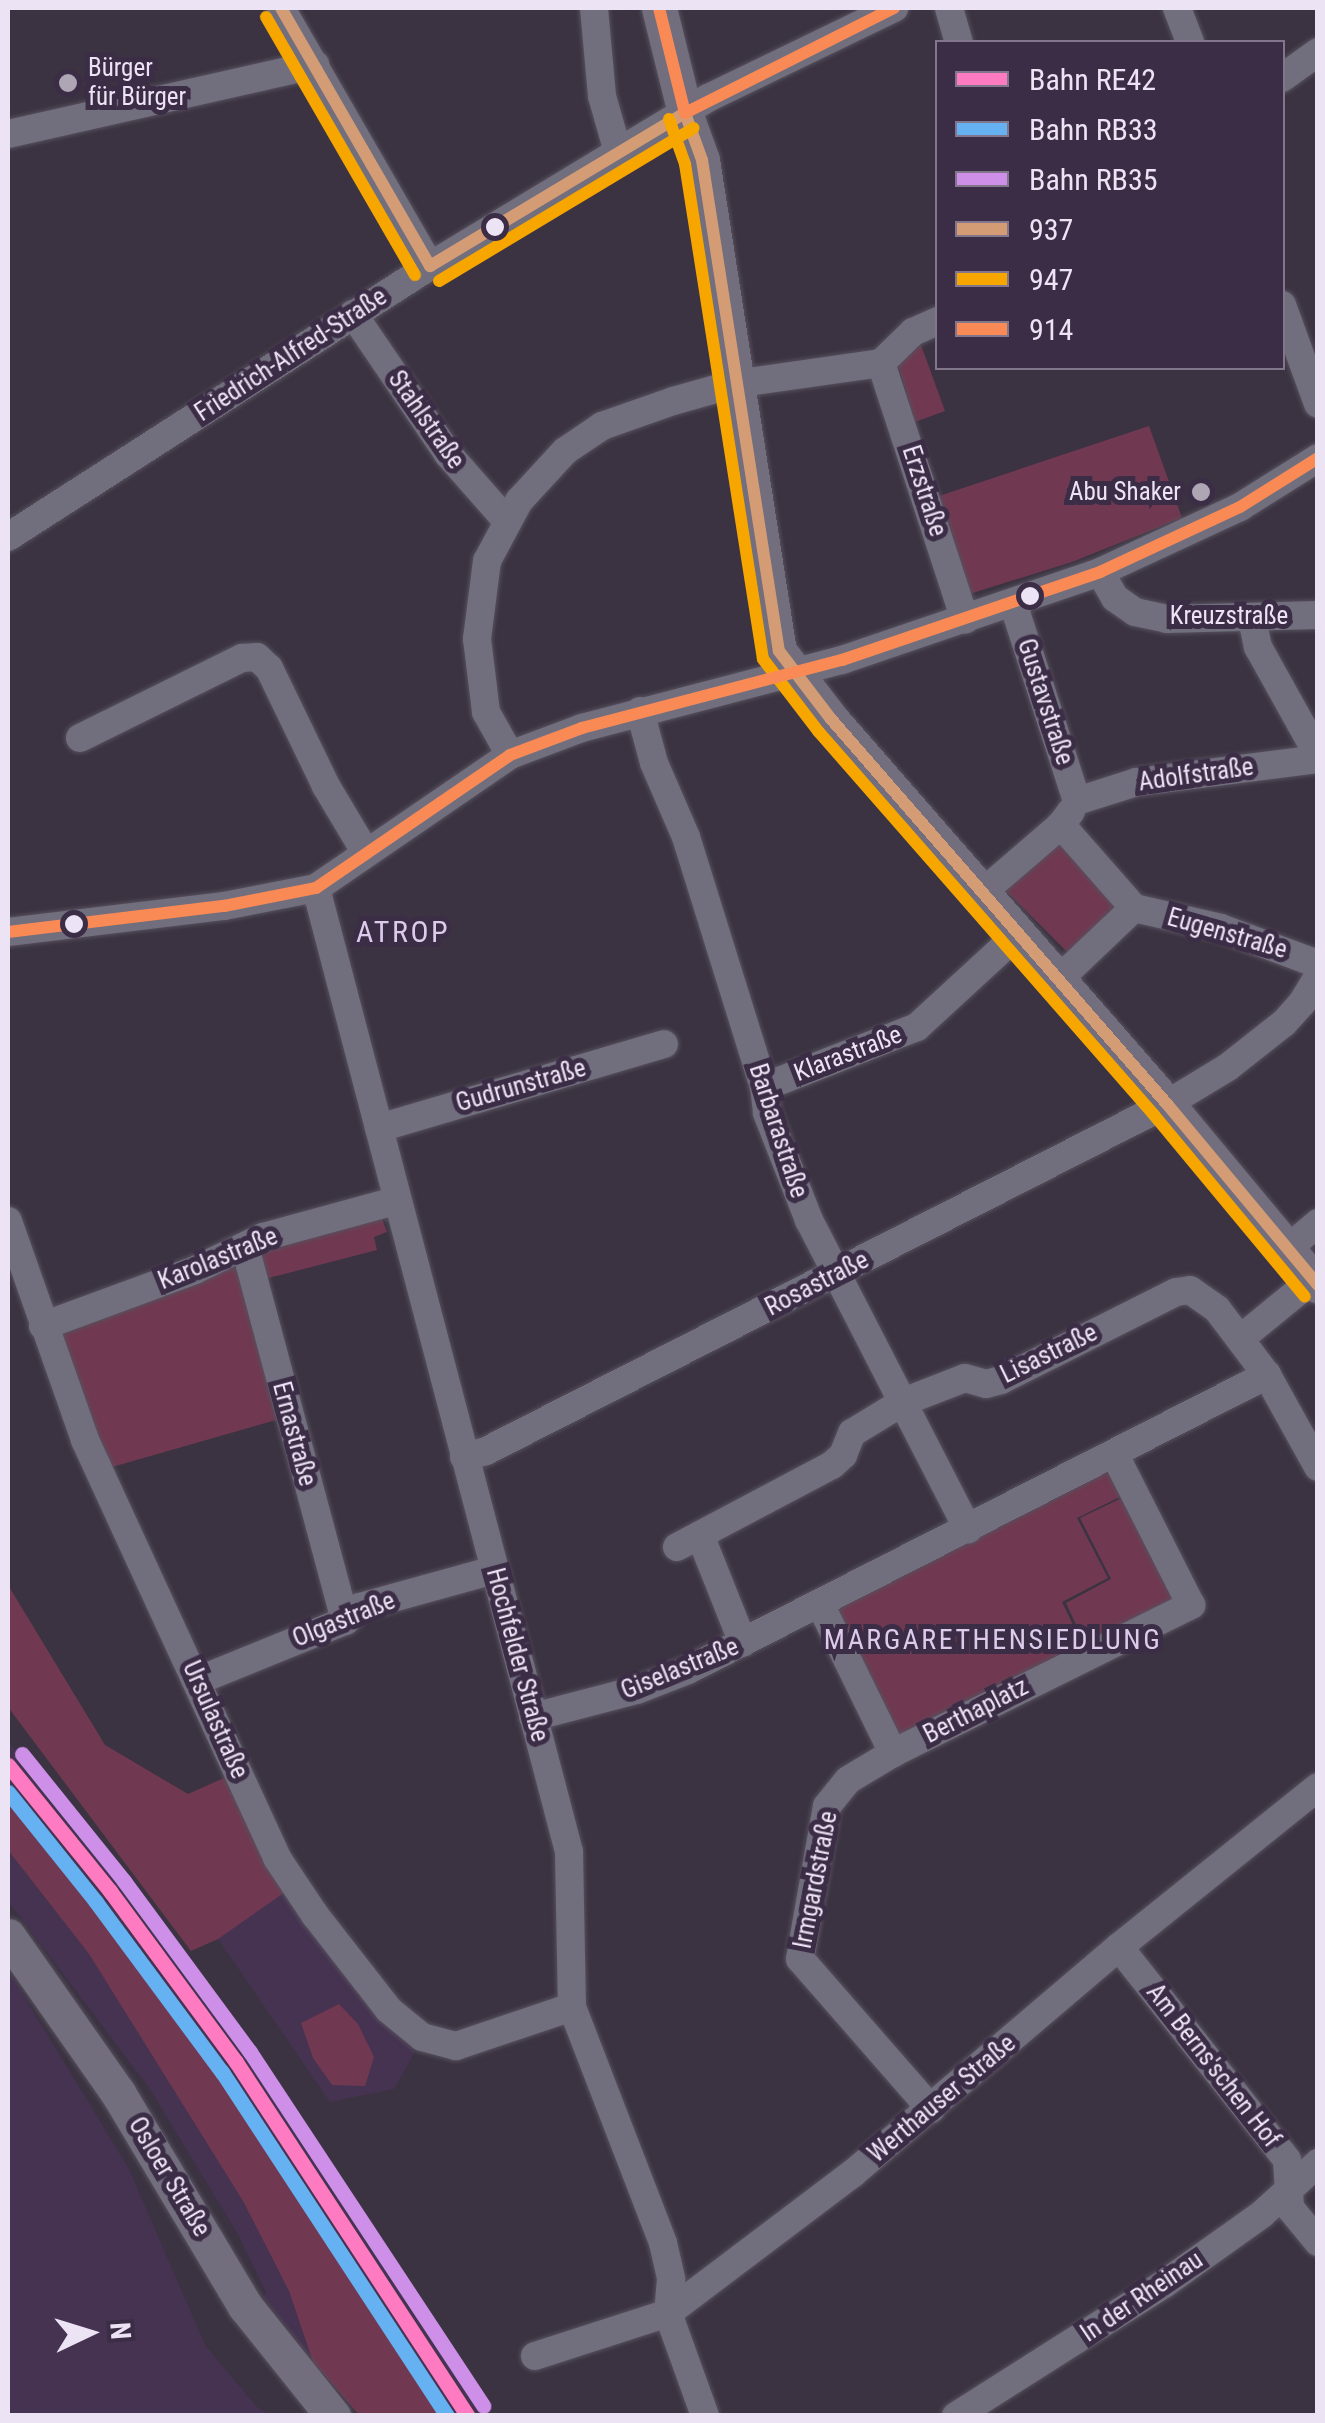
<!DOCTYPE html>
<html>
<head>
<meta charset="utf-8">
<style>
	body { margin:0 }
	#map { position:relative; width:1325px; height:2423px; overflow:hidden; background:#3b3341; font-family:"Roboto Condensed",sans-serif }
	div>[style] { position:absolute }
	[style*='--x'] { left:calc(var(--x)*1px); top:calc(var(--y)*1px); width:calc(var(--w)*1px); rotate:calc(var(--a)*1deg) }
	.built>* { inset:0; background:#453351 }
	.green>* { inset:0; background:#713951; transform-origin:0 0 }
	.roads { filter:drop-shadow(0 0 2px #57505d) drop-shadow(0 0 2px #57505d) }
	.minor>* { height:28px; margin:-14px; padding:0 14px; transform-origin:14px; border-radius:14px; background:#716e7e }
	.major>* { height:35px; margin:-17.5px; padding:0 17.5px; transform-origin:17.5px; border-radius:17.5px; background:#726e7d }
	.bus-1>* { height:12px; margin:-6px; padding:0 6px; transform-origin:6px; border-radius:6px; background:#d39c74 }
	.bus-2>* { height:12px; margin:-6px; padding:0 6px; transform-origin:6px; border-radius:6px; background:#f7a600 }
	.bus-3>* { height:12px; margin:-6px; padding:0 6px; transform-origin:6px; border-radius:6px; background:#f98a56 }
	.rail-1>* { height:15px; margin:-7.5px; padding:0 7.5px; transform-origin:7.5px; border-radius:7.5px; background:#fe7ac1 }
	.rail-2>* { height:15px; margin:-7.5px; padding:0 7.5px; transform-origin:7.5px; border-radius:7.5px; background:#66b1f2 }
	.rail-3>* { height:15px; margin:-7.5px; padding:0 7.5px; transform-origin:7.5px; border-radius:7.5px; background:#ce8fe9 }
	.dots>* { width:28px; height:28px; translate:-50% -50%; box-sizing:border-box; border:5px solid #3c2d47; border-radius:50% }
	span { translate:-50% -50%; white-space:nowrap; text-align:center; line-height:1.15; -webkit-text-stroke:10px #3c2d47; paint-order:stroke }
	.poi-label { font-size:25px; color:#ece3f4 }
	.left { translate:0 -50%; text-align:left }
	.right { translate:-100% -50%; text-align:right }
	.street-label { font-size:25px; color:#ece3f4 }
	.neighbourhood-label { font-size:28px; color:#decbec; letter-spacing:2.5px }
	.quarter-label { font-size:30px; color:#decbec; letter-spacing:2.5px }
	.frame { position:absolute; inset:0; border:10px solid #ece3f4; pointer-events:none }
	.legend { position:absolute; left:935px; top:40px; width:350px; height:330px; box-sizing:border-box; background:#3c2d47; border:2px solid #82768c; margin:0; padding:12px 18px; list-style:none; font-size:30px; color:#ece3f4 }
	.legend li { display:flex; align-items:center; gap:20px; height:50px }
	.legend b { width:50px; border:2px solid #82768c }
	.north { position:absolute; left:40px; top:2283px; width:100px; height:100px; -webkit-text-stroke:8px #3c2d47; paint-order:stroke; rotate:86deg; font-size:28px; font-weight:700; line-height:40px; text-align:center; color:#ece3f4 }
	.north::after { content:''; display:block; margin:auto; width:35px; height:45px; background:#ece3f4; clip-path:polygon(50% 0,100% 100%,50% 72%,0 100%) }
</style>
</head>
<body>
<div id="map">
	<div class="built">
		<div style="clip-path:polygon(8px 1742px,61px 1799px,256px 2069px,330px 2177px,481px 2415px,445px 2415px,218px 2074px,148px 1975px,8px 1797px)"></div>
		<div style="clip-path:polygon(8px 1850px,89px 1954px,243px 2201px,289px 2291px,313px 2362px,263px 2296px,266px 2293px,239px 2236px,150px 2089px,8px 1901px)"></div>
		<div style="clip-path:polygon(286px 1891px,348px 1974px,415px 2052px,394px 2089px,330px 2102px,218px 1939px)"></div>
		<div style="clip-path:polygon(8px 1970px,129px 2169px,205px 2345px,256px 2406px,269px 2415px,8px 2415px)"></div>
	</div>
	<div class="green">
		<div style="clip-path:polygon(921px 345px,945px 411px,915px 422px,898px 365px)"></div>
		<div style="clip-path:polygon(1149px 426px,1182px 518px,1072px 562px,966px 595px,936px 497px)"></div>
		<div style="left:1057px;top:840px;width:95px;height:72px;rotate:45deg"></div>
		<div style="clip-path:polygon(381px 1216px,387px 1232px,374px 1237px,377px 1250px,265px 1279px,259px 1254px,264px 1247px)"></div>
		<div style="left:243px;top:1265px;width:158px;height:195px;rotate:74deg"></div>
		<div style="clip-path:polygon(1115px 1465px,1128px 1493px,1077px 1518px,1108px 1578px,1062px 1602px,1084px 1648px,898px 1744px,833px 1611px)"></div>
		<div style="clip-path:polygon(1128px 1495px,1180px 1597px,1085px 1644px,1066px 1603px,1111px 1579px,1080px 1518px)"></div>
		<div style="clip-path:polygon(8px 1585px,105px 1745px,188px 1794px,233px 1774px,291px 1888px,218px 1939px,191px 1951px,8px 1707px)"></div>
		<div style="clip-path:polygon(8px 1797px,148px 1975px,218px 2074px,445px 2415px,359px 2415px,313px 2362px,289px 2291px,243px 2201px,89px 1954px,8px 1850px)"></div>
		<div style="clip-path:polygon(339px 2004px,358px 2024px,374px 2057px,365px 2086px,332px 2085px,313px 2058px,301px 2023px)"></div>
	</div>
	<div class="roads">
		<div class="minor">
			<div style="--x:281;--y:8;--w:298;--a:60"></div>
			<div style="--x:594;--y:8;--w:88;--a:84.8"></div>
			<div style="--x:602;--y:96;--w:58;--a:74.1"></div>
			<div style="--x:949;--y:8;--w:35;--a:74"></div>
			<div style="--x:1177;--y:8;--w:36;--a:69"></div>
			<div style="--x:1282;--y:78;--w:44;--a:-35.8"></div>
			<div style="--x:8;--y:134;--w:315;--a:-12.7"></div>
			<div style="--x:1282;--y:305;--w:105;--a:70"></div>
			<div style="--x:353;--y:314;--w:169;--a:55.8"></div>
			<div style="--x:448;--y:454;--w:88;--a:48.7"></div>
			<div style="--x:881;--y:363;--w:270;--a:71.9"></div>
			<div style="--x:8;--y:537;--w:502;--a:-32.71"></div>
			<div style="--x:430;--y:266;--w:220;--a:-31.2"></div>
			<div style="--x:618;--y:152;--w:105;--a:-31"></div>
			<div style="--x:708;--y:98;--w:207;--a:-25.8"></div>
			<div style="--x:1100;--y:572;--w:30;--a:60"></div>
			<div style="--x:1115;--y:598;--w:24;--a:35"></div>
			<div style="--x:1135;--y:612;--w:33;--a:12"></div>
			<div style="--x:1167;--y:619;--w:151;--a:-1.5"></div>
			<div style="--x:1013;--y:603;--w:208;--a:72.1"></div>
			<div style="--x:1252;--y:619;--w:29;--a:78"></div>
			<div style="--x:1258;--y:647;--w:124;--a:60.9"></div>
			<div style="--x:640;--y:711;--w:54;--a:74.9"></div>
			<div style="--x:654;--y:763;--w:81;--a:66.6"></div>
			<div style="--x:686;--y:837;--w:262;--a:72.7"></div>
			<div style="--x:764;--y:1087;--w:26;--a:83"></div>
			<div style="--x:767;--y:1113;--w:115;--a:68.6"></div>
			<div style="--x:809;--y:1220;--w:348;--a:62.8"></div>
			<div style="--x:80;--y:738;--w:181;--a:-26.3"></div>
			<div style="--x:242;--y:658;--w:15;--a:-4"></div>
			<div style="--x:257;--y:657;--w:16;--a:43"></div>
			<div style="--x:269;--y:668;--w:131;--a:64.2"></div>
			<div style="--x:326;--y:786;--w:78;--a:59.2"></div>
			<div style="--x:510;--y:755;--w:49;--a:-119.2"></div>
			<div style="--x:486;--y:712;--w:74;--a:-97"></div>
			<div style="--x:477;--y:639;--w:79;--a:-82.7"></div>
			<div style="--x:487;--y:561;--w:68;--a:-61.9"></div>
			<div style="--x:519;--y:501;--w:68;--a:-47.4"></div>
			<div style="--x:565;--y:451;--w:45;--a:-34"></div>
			<div style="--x:602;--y:426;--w:75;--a:-19.4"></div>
			<div style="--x:673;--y:401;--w:63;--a:-15.6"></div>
			<div style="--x:734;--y:384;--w:148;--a:-8.1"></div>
			<div style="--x:881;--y:363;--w:45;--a:-44.1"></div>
			<div style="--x:913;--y:332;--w:27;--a:-24"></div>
			<div style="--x:1077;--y:801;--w:63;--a:-17.6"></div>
			<div style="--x:1137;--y:782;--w:182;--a:-7.2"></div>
			<div style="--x:316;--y:888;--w:997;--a:75.29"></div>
			<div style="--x:569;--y:1852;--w:155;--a:88.9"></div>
			<div style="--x:572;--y:2007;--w:253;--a:68.9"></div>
			<div style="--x:663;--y:2243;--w:37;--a:77"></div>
			<div style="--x:671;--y:2279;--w:34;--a:95"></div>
			<div style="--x:668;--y:2313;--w:109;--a:70.2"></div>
			<div style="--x:983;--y:892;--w:103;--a:-40.7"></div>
			<div style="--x:1061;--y:825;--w:17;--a:-54"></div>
			<div style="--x:1134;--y:908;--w:89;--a:12.9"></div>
			<div style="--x:1221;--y:928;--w:103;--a:20.4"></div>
			<div style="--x:8;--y:932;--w:218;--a:-6.9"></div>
			<div style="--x:224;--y:906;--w:94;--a:-11.1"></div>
			<div style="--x:316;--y:888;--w:235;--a:-34.4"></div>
			<div style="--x:510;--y:755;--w:77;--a:-20.6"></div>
			<div style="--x:582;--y:728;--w:269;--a:-14.7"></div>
			<div style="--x:842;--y:660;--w:273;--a:-18.8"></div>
			<div style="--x:1100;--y:572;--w:154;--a:-24.9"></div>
			<div style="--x:1240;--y:507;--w:92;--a:-32.1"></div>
			<div style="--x:1056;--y:982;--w:108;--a:-43.5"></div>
			<div style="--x:1134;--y:908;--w:111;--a:-131.3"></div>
			<div style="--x:764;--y:1087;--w:164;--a:-21.4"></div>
			<div style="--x:917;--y:1027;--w:137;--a:-42.6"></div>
			<div style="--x:379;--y:1128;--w:297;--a:-16.4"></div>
			<div style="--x:8;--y:1221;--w:232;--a:70.6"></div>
			<div style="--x:85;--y:1440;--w:460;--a:65.3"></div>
			<div style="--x:277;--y:1858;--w:69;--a:56.3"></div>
			<div style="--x:315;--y:1915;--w:120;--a:52.1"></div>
			<div style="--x:389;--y:2010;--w:43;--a:39.3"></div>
			<div style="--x:422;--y:2037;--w:35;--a:15"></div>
			<div style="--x:456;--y:2046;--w:122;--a:-18.6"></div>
			<div style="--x:245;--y:1247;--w:387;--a:75"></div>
			<div style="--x:1286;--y:1250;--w:42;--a:-40.2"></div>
			<div style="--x:43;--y:1326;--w:162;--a:-20.2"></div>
			<div style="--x:195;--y:1270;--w:76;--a:-25.9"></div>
			<div style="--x:263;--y:1237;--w:137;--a:-15.3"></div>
			<div style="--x:1240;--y:1339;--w:93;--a:-39.3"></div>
			<div style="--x:464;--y:1457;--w:23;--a:-15"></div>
			<div style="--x:486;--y:1451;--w:764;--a:-27"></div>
			<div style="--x:1167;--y:1104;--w:71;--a:-31.2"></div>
			<div style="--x:1228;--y:1067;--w:71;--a:-38.2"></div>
			<div style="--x:1284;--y:1023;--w:27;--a:-48"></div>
			<div style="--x:1302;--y:1003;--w:31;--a:-59"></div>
			<div style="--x:700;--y:1535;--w:116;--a:68.3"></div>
			<div style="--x:677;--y:1547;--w:175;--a:-27.9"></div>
			<div style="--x:832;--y:1465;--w:15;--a:-42"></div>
			<div style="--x:843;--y:1455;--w:24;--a:-68"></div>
			<div style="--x:852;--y:1433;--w:60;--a:-31.3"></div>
			<div style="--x:903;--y:1402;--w:66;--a:-21.2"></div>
			<div style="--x:965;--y:1378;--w:22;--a:16"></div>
			<div style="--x:986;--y:1384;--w:16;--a:-15"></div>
			<div style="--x:1001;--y:1380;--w:196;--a:-26.7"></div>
			<div style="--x:1176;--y:1292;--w:14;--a:-8"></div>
			<div style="--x:1190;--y:1290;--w:33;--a:35"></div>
			<div style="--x:1217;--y:1309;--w:83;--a:52.9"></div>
			<div style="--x:1267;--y:1375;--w:105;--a:61"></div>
			<div style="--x:821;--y:1606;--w:164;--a:63.9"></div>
			<div style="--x:197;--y:1681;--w:160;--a:-22.1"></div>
			<div style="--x:345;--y:1621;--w:21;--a:-43"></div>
			<div style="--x:360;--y:1607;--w:139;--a:-15.4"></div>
			<div style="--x:533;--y:1717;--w:107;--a:-14.6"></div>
			<div style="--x:637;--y:1690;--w:55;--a:-21.4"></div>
			<div style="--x:688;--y:1670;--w:650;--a:-27"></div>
			<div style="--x:1119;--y:1947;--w:271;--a:51.7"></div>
			<div style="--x:1287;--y:2160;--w:48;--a:86.4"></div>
			<div style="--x:1290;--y:2208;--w:44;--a:50.5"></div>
			<div style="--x:931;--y:2109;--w:199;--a:-131.1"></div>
			<div style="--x:800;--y:1959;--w:155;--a:-80"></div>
			<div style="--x:827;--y:1806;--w:33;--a:-51"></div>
			<div style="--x:848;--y:1780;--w:52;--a:-31"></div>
			<div style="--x:893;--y:1753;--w:333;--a:-26.4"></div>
			<div style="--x:1191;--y:1605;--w:168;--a:-116.9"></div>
			<div style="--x:535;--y:2356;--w:140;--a:-17.9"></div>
			<div style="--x:668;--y:2313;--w:231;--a:-37.1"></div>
			<div style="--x:852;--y:2174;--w:350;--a:-40.4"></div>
			<div style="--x:1119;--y:1947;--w:255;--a:-38.8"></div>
			<div style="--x:956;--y:2416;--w:246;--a:-32.4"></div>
			<div style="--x:1164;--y:2284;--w:120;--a:-35.5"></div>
			<div style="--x:1262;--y:2214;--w:76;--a:-42.3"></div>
		</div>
		<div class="major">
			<div style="--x:659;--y:8;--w:108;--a:76.1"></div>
			<div style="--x:685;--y:113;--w:50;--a:70.1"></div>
			<div style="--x:702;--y:160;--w:497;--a:81.1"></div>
			<div style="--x:779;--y:651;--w:86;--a:52.6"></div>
			<div style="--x:831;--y:719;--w:511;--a:48.89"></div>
			<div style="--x:1167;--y:1104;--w:236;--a:50.3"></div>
			<div style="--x:8;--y:1936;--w:192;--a:55"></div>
			<div style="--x:118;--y:2093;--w:248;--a:59.2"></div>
			<div style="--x:245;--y:2306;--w:141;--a:51.3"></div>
		</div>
	</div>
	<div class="bus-1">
		<div style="--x:281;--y:8;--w:298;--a:60"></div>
		<div style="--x:685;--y:113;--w:50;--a:70.1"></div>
		<div style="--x:702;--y:160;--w:497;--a:81.1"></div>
		<div style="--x:779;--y:651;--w:86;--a:52.6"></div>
		<div style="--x:831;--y:719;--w:511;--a:48.89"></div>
		<div style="--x:1167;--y:1104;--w:236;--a:50.2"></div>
		<div style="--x:430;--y:266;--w:297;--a:-31"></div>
	</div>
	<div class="bus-2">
		<div style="--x:266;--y:17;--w:298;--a:60"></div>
		<div style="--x:669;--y:119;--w:48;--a:70.4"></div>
		<div style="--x:685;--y:164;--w:501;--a:81.05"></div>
		<div style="--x:763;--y:659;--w:91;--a:52.6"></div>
		<div style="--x:818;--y:731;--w:510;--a:48.81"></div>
		<div style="--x:1154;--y:1115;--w:236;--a:50.3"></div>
		<div style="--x:439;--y:281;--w:297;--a:-31"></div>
	</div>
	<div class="bus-3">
		<div style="--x:659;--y:8;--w:108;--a:76.1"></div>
		<div style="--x:685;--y:113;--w:234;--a:-26.7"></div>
		<div style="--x:8;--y:932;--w:218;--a:-6.9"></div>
		<div style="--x:224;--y:906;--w:94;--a:-11.1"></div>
		<div style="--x:316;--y:888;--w:235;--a:-34.4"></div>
		<div style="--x:510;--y:755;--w:77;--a:-20.6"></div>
		<div style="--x:582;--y:728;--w:269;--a:-14.7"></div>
		<div style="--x:842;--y:660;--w:273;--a:-18.8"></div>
		<div style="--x:1100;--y:572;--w:154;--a:-24.9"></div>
		<div style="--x:1240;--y:507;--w:92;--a:-32.1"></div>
	</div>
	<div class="rail-1">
		<div style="--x:8;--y:1765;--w:162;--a:51"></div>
		<div style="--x:110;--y:1891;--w:212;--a:53.6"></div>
		<div style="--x:236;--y:2062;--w:423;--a:56.8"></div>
	</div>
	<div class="rail-2">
		<div style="--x:8;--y:1792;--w:141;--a:51.3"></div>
		<div style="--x:96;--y:1902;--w:212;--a:53.5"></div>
		<div style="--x:222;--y:2072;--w:411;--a:56.8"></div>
	</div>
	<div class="rail-3">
		<div style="--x:22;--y:1754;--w:163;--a:51.2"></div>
		<div style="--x:124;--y:1881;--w:212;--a:53.6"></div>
		<div style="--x:250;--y:2052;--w:424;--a:56.6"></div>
	</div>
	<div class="dots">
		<div style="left:68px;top:83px;background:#aea5b5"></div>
		<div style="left:495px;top:227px;background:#ece3f4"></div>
		<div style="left:1201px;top:492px;background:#aea5b5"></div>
		<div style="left:1030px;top:596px;background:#ece3f4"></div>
		<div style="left:74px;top:924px;background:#ece3f4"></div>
	</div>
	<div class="poi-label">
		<span class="left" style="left:88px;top:83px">Bürger<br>für Bürger</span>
		<span class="right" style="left:1181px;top:492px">Abu Shaker</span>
	</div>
	<div class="street-label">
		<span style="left:291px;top:355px;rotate:-33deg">Friedrich-Alfred-Straße</span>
		<span style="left:426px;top:420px;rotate:55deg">Stahlstraße</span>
		<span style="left:924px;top:491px;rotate:72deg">Erzstraße</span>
		<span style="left:1229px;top:616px">Kreuzstraße</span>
		<span style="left:1045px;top:702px;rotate:72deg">Gustavstraße</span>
		<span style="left:1196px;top:775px;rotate:-8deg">Adolfstraße</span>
		<span style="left:1227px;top:934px;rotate:16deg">Eugenstraße</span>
		<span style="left:848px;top:1054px;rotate:-21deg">Klarastraße</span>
		<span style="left:521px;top:1086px;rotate:-16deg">Gudrunstraße</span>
		<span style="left:778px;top:1131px;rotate:72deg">Barbarastraße</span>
		<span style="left:218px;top:1259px;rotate:-22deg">Karolastraße</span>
		<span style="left:817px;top:1284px;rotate:-27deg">Rosastraße</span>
		<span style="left:1049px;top:1354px;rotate:-26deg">Lisastraße</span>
		<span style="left:294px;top:1434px;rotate:75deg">Ernastraße</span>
		<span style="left:344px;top:1620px;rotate:-22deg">Olgastraße</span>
		<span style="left:517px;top:1655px;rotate:75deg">Hochfelder Straße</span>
		<span style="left:680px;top:1669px;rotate:-22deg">Giselastraße</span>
		<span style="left:976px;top:1711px;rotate:-27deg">Berthaplatz</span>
		<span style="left:215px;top:1720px;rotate:66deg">Ursulastraße</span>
		<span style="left:816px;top:1880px;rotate:-79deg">Irmgardstraße</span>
		<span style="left:1213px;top:2066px;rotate:52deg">Am Berns'schen Hof</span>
		<span style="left:942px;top:2099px;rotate:-40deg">Werthauser Straße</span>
		<span style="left:169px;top:2177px;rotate:59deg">Osloer Straße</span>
		<span style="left:1142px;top:2297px;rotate:-34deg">In der Rheinau</span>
	</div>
	<div class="neighbourhood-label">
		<span style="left:993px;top:1640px">MARGARETHENSIEDLUNG</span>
	</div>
	<div class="quarter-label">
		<span style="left:403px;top:932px">ATROP</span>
	</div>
	<div class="frame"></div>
	<ul class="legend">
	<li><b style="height:12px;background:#fe7ac1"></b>Bahn RE42</li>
	<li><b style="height:12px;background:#66b1f2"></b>Bahn RB33</li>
	<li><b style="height:12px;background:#ce8fe9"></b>Bahn RB35</li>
	<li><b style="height:12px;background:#d39c74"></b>937</li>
	<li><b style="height:12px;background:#f7a600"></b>947</li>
	<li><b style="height:12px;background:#f98a56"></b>914</li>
	</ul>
	<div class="north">N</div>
</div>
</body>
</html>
